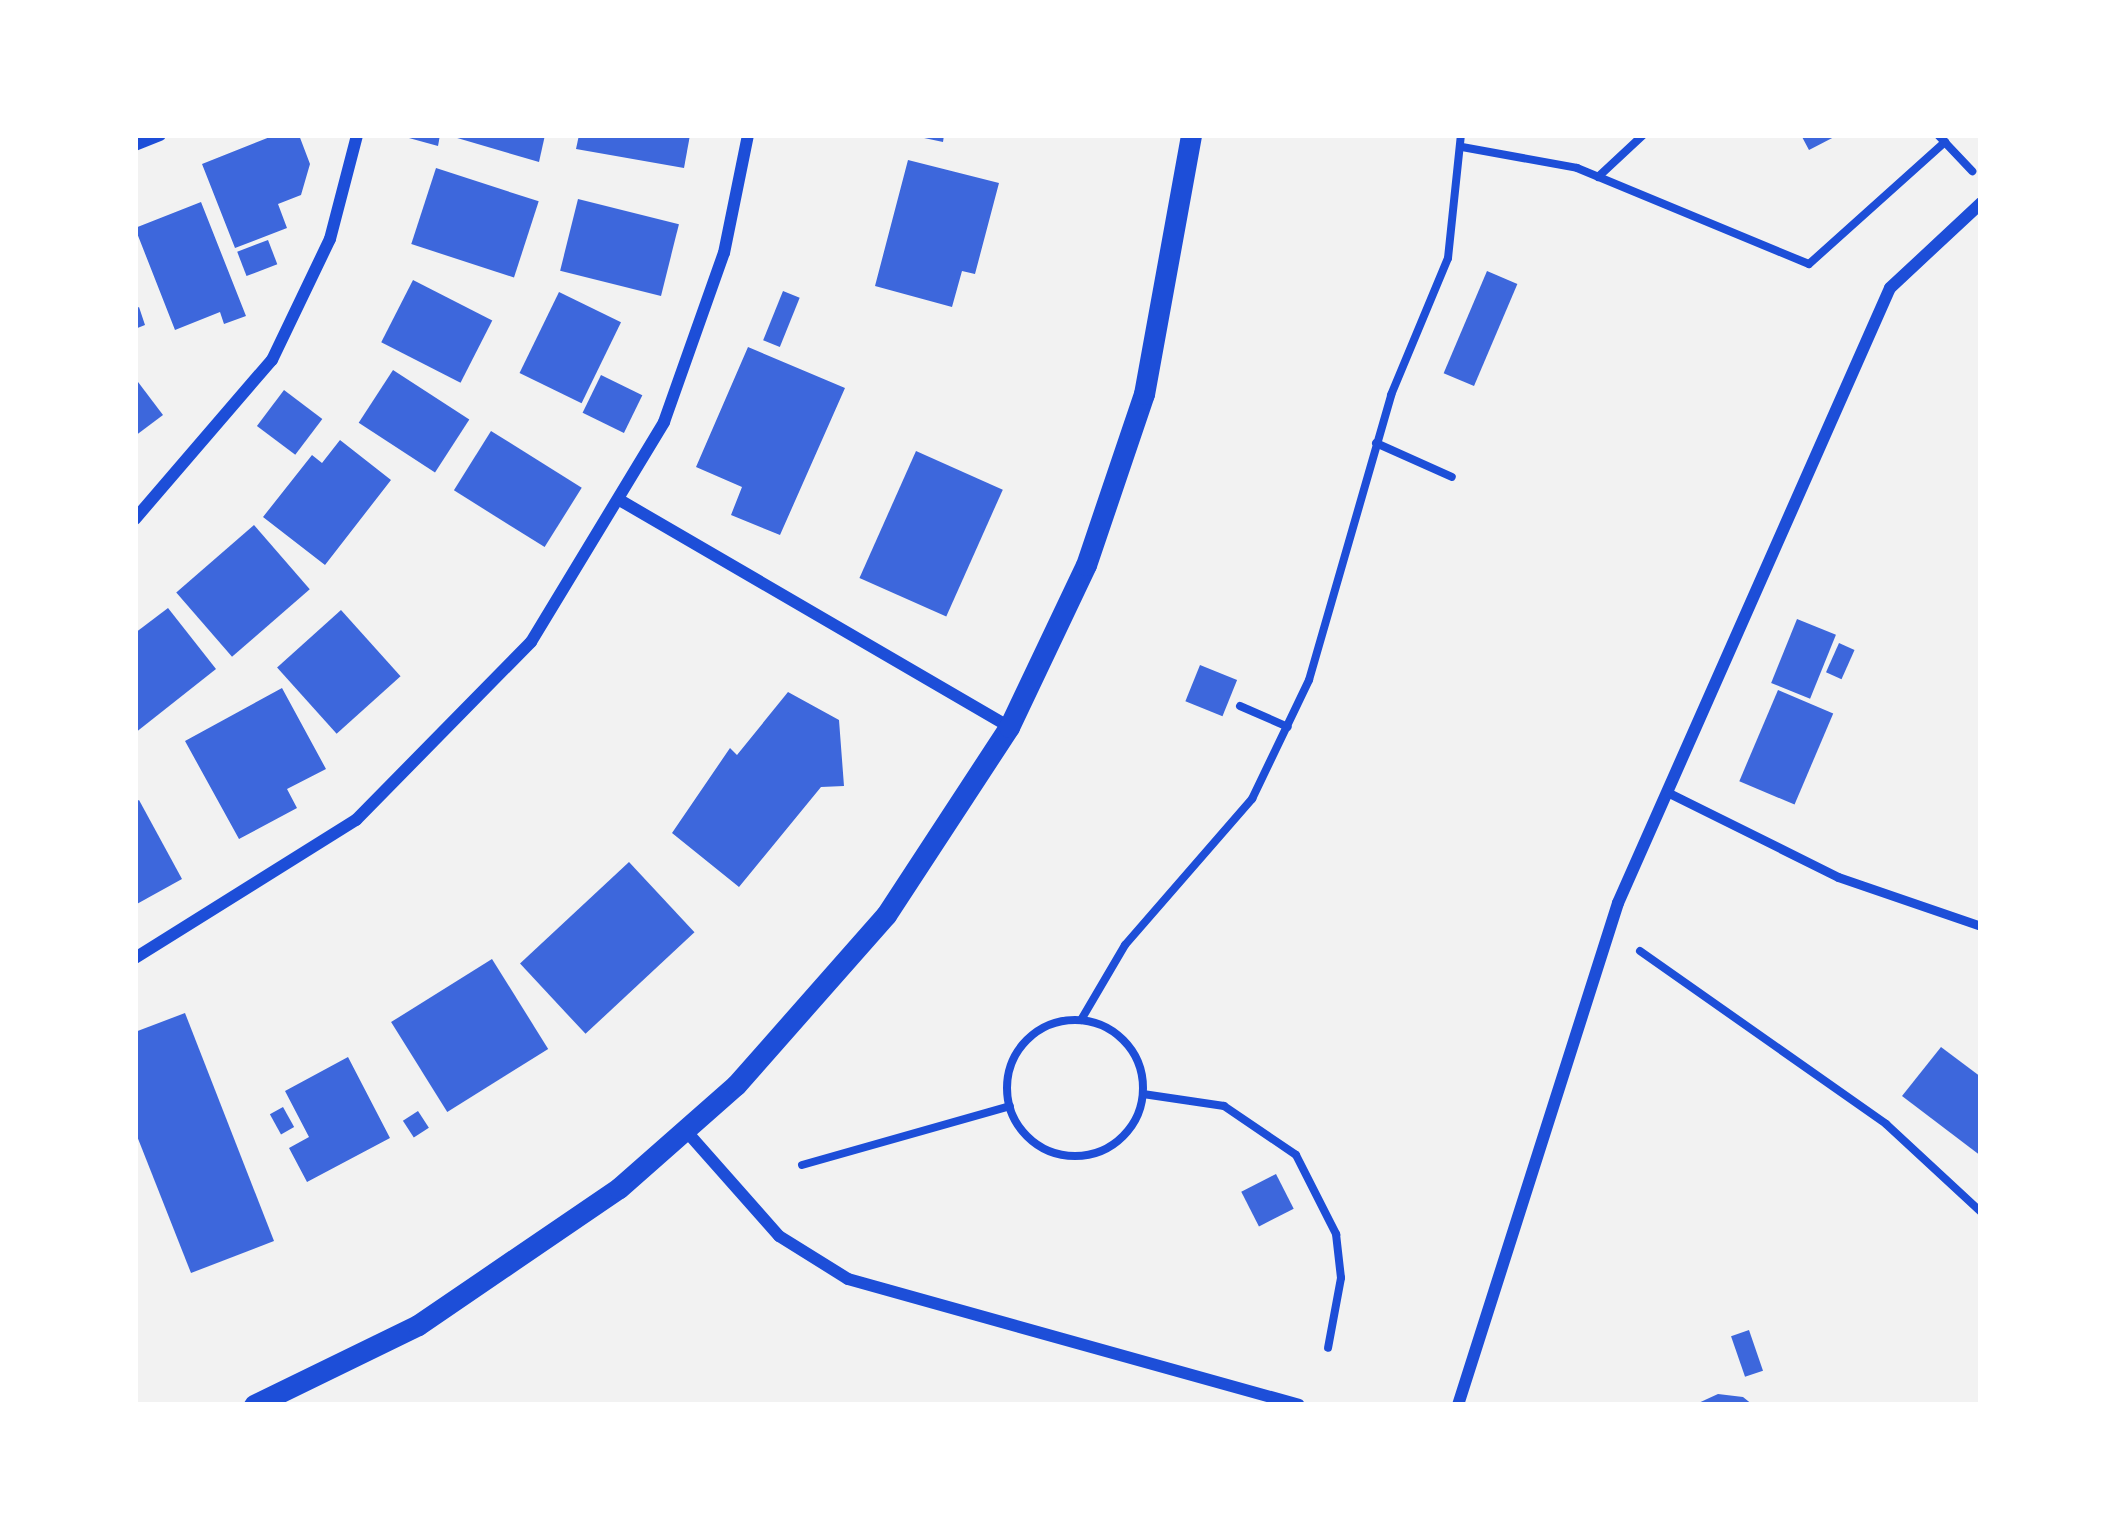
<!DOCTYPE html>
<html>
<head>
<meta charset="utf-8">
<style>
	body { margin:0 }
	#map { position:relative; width:2116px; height:1540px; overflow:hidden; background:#f2f2f2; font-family:"Sofia Sans Condensed",sans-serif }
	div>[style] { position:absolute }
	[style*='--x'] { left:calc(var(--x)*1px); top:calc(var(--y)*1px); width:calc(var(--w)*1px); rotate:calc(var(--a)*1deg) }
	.building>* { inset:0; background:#3d67dc; transform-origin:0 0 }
	.path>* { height:8px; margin:-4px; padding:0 4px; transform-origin:4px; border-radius:4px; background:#1d4ed8 }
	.path>.ring { margin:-4px; padding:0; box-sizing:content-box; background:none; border:8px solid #1d4ed8; border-radius:50% }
	.service>* { height:9px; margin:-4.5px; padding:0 4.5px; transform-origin:4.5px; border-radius:4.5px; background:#1d4ed8 }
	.minor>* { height:12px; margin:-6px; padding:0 6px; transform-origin:6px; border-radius:6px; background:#1d4ed8 }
	.tertiary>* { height:21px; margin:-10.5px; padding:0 10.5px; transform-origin:10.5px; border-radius:10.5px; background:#1d4ed8 }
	span { translate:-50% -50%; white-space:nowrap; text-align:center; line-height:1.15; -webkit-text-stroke:9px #fff; paint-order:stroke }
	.frame { position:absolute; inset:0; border:138px solid #fff; pointer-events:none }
</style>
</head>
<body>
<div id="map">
	<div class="building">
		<div style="clip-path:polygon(275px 135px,299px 135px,310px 164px,301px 195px,278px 204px,287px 228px,235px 248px,202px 164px)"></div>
		<div style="clip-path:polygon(398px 135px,440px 135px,438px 146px)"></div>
		<div style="clip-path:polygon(447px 135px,545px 135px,539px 162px)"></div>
		<div style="clip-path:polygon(579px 135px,690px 135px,684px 168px,576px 149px)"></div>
		<div style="clip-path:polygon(910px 135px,944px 135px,943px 142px)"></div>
		<div style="clip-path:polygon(1801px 135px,1838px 135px,1809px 150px)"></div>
		<div style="clip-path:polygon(908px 160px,999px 183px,975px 274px,962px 271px,952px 307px,875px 286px)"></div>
		<div style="left:436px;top:168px;width:108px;height:80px;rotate:18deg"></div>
		<div style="left:578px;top:199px;width:104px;height:74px;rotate:14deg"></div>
		<div style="clip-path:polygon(201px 202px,246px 316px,224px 324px,220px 312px,175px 330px,135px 228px)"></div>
		<div style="left:268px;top:240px;width:26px;height:33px;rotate:69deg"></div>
		<div style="left:1487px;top:271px;width:33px;height:111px;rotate:23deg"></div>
		<div style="left:413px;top:280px;width:89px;height:70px;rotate:27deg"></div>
		<div style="left:783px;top:291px;width:18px;height:53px;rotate:22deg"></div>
		<div style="left:559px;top:292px;width:69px;height:90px;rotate:26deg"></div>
		<div style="clip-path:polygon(139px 307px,145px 325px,135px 329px,135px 309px)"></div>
		<div style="clip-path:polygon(748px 347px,845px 388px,780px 535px,731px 515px,742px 487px,696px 467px)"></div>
		<div style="left:393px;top:370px;width:91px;height:63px;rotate:33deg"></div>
		<div style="left:601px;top:375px;width:46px;height:42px;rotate:26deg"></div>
		<div style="clip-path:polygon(135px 378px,163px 415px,135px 436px)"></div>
		<div style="left:284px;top:390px;width:48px;height:45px;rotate:37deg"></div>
		<div style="left:491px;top:431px;width:107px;height:70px;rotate:32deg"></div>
		<div style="clip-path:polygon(340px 440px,391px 480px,325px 565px,263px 517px,312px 455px,322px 463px)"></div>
		<div style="left:916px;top:451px;width:95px;height:139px;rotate:24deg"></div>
		<div style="left:254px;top:525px;width:85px;height:103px;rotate:49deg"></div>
		<div style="clip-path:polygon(168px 608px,216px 669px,135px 733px,135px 633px)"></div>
		<div style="left:341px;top:610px;width:89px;height:86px;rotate:48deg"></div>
		<div style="left:1797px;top:619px;width:42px;height:69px;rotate:22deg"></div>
		<div style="left:1839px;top:643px;width:17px;height:32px;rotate:24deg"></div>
		<div style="left:1200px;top:665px;width:40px;height:39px;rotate:22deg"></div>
		<div style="clip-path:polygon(282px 688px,326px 769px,287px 789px,297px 808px,239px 839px,185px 741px)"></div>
		<div style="left:1778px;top:690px;width:60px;height:99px;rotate:23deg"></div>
		<div style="clip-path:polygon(788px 692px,839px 720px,844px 786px,821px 787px,739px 887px,672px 833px,730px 748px,737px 755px)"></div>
		<div style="clip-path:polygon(139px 800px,182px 879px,135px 905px,135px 802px)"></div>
		<div style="left:629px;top:862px;width:96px;height:149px;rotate:47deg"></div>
		<div style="left:492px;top:959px;width:106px;height:119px;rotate:58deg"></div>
		<div style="clip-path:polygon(185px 1013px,274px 1241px,191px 1273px,135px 1131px,135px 1032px)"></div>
		<div style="clip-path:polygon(1941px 1047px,1981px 1077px,1981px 1156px,1902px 1096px)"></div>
		<div style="clip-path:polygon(348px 1057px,390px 1138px,307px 1182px,289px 1148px,309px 1137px,285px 1091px)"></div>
		<div style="left:283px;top:1107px;width:23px;height:15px;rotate:61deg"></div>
		<div style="left:418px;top:1111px;width:20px;height:18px;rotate:57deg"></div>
		<div style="left:1276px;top:1174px;width:39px;height:39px;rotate:63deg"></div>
		<div style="left:1749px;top:1330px;width:43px;height:19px;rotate:71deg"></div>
		<div style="clip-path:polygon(1718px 1394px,1743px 1397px,1753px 1405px,1694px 1405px)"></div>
	</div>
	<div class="path">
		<div style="--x:1938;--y:135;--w:50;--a:46.6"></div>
		<div style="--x:1462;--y:147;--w:117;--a:10.3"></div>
		<div style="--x:1577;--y:168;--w:251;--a:22.5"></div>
		<div style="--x:1809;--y:264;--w:183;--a:-41.9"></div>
		<div style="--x:1598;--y:177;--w:62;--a:-43"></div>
		<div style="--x:1376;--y:443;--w:83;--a:24.1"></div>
		<div style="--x:1240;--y:706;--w:52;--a:23.6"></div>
		<div style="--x:1640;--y:951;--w:301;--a:35.1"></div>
		<div style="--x:1886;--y:1124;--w:129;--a:42.8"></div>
		<div class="ring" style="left:1007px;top:1020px;width:128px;height:128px"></div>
		<div style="--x:1081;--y:1020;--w:87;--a:-59.6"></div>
		<div style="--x:1125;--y:945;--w:194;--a:-49"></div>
		<div style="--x:1252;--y:799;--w:132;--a:-64.4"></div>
		<div style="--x:1309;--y:680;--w:297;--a:-73.9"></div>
		<div style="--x:1391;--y:395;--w:148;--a:-67.4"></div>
		<div style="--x:1448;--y:258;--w:124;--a:-84"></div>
		<div style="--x:1143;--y:1094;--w:82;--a:8.4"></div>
		<div style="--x:1224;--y:1106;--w:87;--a:34.2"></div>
		<div style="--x:1296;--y:1155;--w:89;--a:63.1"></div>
		<div style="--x:1336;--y:1234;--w:44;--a:83.5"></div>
		<div style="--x:1341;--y:1278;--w:71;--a:100.5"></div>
		<div style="--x:802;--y:1165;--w:216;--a:-15.8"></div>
	</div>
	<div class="service">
		<div style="--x:1667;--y:792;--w:191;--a:26.4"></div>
		<div style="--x:1838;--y:877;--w:151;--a:18.9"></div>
	</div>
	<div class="minor">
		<div style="--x:135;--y:145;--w:27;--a:-22"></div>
		<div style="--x:623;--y:502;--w:447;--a:30.2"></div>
		<div style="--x:135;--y:519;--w:210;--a:-49.3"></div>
		<div style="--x:272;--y:360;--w:134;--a:-64.4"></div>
		<div style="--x:330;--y:239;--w:107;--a:-75.4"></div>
		<div style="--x:135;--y:958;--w:261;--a:-32"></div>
		<div style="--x:356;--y:820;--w:250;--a:-45.5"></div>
		<div style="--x:531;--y:642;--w:257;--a:-58.8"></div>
		<div style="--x:664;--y:422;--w:179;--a:-70.5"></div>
		<div style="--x:724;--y:253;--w:120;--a:-78.5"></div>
		<div style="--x:687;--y:1132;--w:139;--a:48.5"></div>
		<div style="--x:779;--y:1236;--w:81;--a:31.9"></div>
		<div style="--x:848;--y:1279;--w:468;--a:15.6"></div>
		<div style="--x:1458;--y:1405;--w:527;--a:-72.32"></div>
		<div style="--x:1618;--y:903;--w:672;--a:-66.14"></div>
		<div style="--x:1890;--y:288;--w:125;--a:-43"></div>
	</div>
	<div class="tertiary">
		<div style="--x:254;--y:1405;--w:182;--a:-26"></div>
		<div style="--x:418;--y:1325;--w:243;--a:-34.3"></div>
		<div style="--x:619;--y:1188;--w:156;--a:-41.4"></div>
		<div style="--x:736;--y:1085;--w:227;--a:-48.6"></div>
		<div style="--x:886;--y:915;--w:225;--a:-56.8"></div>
		<div style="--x:1009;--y:727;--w:179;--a:-64.6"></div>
		<div style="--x:1086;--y:565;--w:181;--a:-71.3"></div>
		<div style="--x:1144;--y:394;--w:263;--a:-79.7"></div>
	</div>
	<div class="frame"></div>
</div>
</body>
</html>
